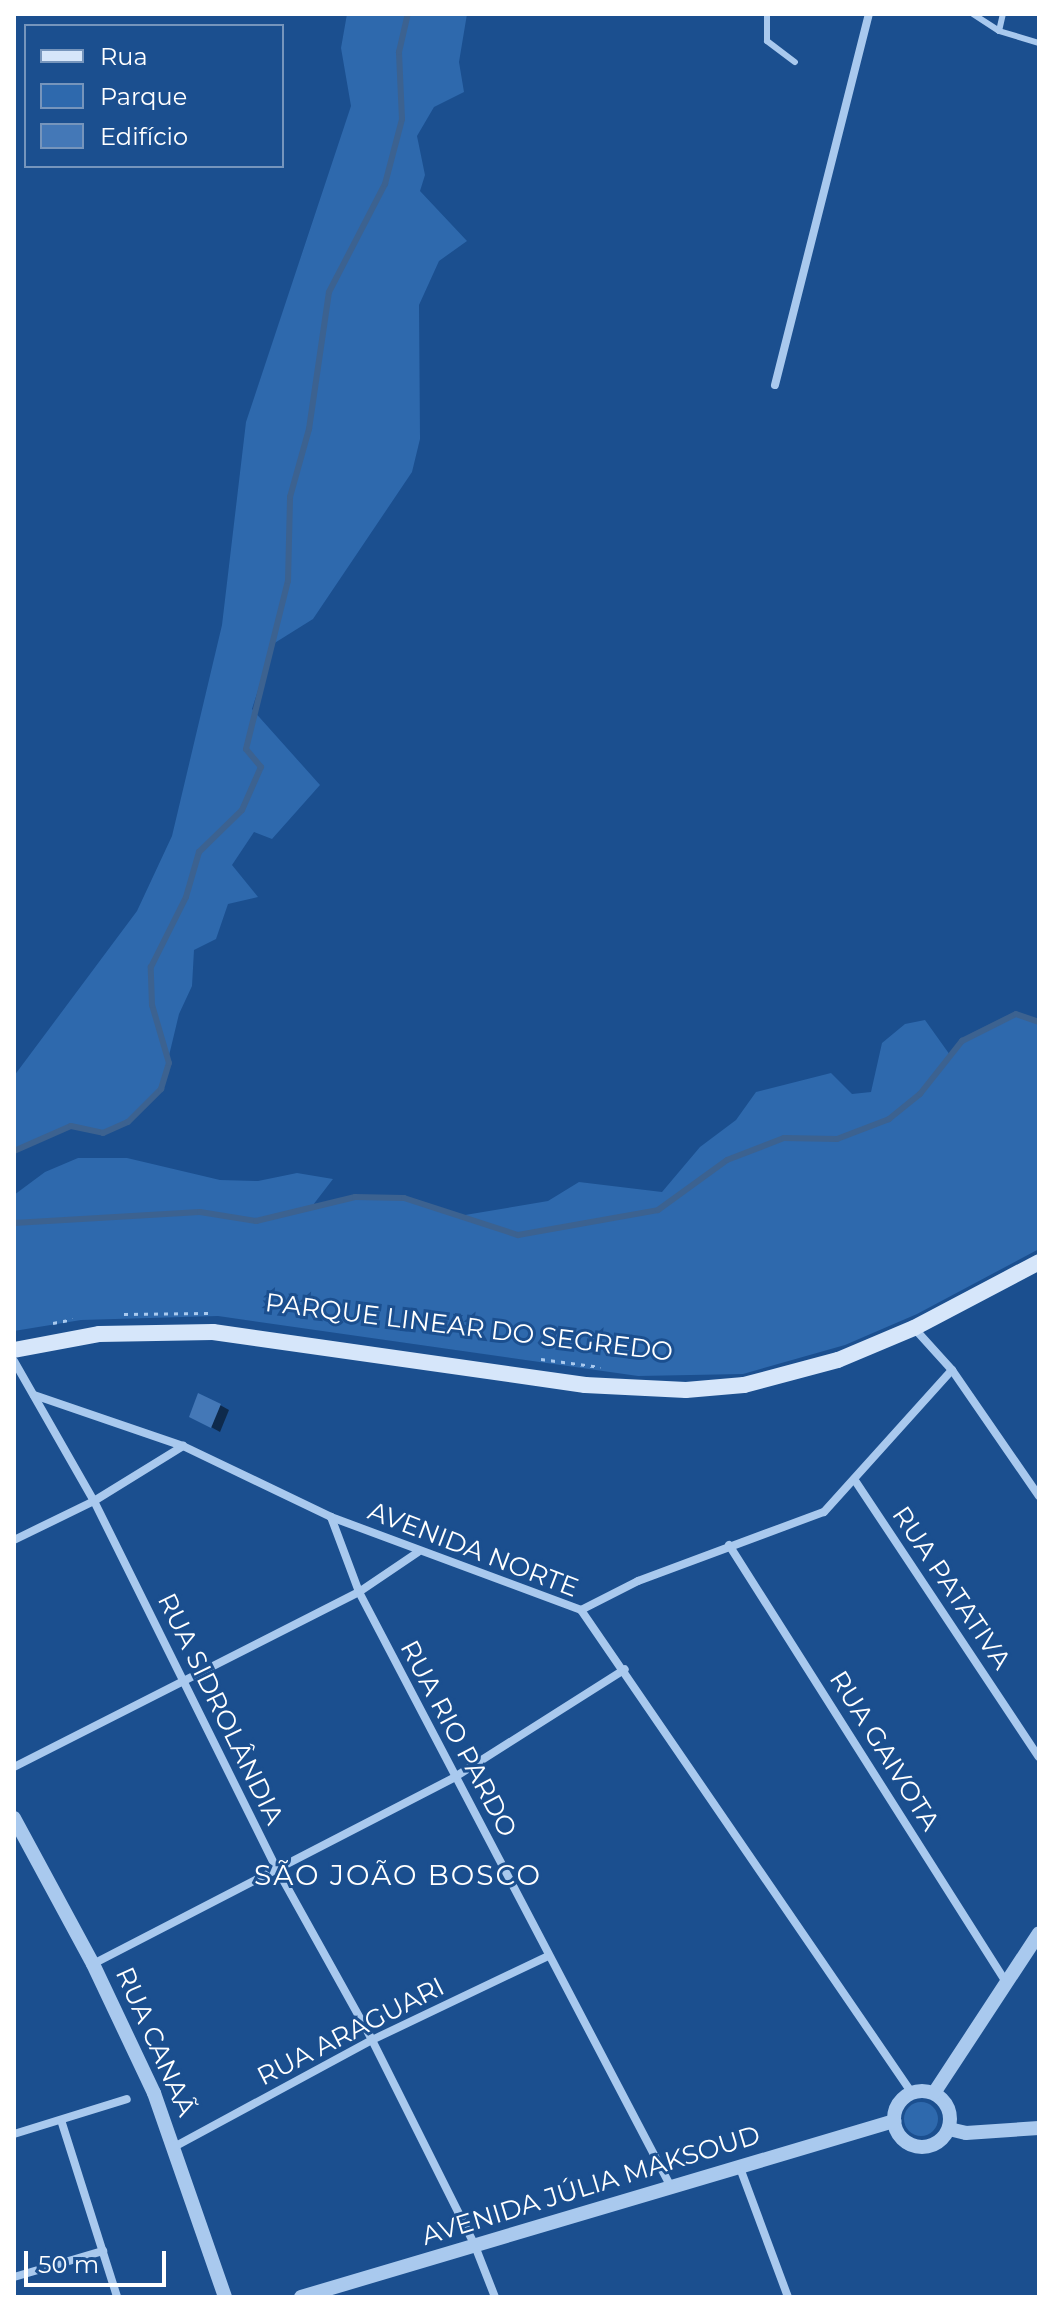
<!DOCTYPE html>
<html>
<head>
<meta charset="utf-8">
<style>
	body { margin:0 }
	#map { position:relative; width:1053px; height:2311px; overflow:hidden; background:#1b4f8f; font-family:Montserrat,sans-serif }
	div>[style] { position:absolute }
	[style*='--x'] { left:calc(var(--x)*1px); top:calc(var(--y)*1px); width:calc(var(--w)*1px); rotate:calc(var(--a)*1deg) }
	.green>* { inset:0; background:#2e69ad }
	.round { border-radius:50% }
	.shadow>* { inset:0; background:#0007 }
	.stream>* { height:6px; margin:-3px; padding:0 3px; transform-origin:3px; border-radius:3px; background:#3c6290 }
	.building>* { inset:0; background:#4478b7 }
	.path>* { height:3px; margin-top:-1.5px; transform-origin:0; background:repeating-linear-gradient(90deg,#a9c9ee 0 4px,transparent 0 10px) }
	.service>* { height:6px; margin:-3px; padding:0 3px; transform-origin:3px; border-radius:3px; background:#a9c9ee }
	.minor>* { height:8px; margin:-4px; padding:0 4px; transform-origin:4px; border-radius:4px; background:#a9c9ee }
	.tertiary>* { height:14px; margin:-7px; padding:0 7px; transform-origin:7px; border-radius:7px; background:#a9c9ee }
	.tertiary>.ring { margin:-7px; padding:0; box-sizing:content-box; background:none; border:14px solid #a9c9ee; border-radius:50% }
	.secondary>* { height:16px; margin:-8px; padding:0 8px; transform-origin:8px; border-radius:8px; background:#d6e6fa }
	span { translate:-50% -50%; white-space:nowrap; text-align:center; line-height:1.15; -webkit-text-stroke:6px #1b4f8f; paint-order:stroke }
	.street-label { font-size:26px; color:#fff }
	.neighbourhood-label { font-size:28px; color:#fff; letter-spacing:2px }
	.frame { position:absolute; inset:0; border:16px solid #fff; pointer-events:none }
	.legend { position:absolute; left:24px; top:24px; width:260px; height:144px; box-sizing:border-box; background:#1b4f8f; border:2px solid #7695bc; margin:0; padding:10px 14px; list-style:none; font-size:24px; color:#fff }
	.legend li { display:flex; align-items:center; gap:16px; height:40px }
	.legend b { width:40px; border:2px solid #7695bc }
	.scale { position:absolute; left:24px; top:2251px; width:142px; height:36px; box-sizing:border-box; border:4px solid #fff; border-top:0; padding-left:10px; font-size:24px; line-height:28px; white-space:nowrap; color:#fff; -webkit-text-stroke:6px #1b4f8f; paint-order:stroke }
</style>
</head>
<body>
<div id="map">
	<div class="green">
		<div style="clip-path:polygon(347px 14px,467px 14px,459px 62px,464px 92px,434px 107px,417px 136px,425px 175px,420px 191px,467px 241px,439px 261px,419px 305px,420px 439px,412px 472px,313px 619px,273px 644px,252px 709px,320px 785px,272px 839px,254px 832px,232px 865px,258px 897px,228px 904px,216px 939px,194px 950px,192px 986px,179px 1014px,161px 1089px,128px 1122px,103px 1133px,71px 1126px,14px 1151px,14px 1076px,137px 911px,172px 836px,222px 625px,246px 422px,351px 106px,341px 48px)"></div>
		<div style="clip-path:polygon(1016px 1014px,1039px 1022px,1039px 1249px,917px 1314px,845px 1345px,743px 1374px,638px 1376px,218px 1316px,81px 1320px,14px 1331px,14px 1195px,45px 1172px,78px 1158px,127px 1158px,220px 1180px,258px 1181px,297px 1173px,333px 1179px,313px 1205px,355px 1197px,404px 1198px,459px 1216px,548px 1201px,579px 1182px,662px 1192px,700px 1147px,736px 1120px,756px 1092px,831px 1073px,852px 1094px,871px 1092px,882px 1043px,905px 1024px,925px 1020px,950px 1055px,962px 1041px)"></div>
		<div class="round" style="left:904px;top:2102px;width:34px;height:34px"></div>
	</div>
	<div class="shadow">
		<div style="clip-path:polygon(220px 1405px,229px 1410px,220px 1432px,191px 1416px)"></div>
	</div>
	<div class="stream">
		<div style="--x:14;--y:1151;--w:62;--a:-23.7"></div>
		<div style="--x:71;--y:1126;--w:33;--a:12"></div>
		<div style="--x:103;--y:1133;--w:27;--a:-24"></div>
		<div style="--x:128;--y:1122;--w:47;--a:-45"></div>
		<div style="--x:161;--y:1089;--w:27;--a:-73"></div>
		<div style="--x:169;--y:1063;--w:60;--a:-106.3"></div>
		<div style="--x:152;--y:1005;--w:38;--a:-92"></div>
		<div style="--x:151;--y:967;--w:78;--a:-63.4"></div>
		<div style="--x:186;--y:897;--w:47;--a:-73.9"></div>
		<div style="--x:199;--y:852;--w:60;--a:-44.3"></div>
		<div style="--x:242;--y:810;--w:47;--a:-66.2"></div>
		<div style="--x:261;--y:767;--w:23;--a:-130"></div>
		<div style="--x:246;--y:749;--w:173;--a:-76"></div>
		<div style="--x:288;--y:581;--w:84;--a:-88.6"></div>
		<div style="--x:290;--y:497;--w:71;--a:-74.4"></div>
		<div style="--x:309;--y:429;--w:138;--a:-81.7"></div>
		<div style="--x:329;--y:292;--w:122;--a:-62.6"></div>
		<div style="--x:385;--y:184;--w:67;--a:-75.3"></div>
		<div style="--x:402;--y:119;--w:67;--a:-92.6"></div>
		<div style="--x:399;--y:52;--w:39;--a:-77"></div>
		<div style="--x:14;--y:1223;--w:186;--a:-3.4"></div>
		<div style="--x:200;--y:1212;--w:57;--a:9.1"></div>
		<div style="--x:256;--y:1221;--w:102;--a:-13.6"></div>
		<div style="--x:355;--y:1197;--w:49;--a:1.2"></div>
		<div style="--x:404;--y:1198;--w:120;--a:18"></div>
		<div style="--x:518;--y:1235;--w:142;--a:-10.1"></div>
		<div style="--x:658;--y:1210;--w:85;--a:-35.9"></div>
		<div style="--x:727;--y:1160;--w:61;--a:-21.1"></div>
		<div style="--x:784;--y:1138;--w:53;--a:1.1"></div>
		<div style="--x:837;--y:1139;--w:56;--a:-21"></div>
		<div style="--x:889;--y:1119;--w:40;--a:-39"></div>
		<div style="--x:920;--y:1094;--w:68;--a:-51.6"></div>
		<div style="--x:962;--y:1041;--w:60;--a:-26.6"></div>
		<div style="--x:1016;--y:1014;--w:24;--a:19"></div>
	</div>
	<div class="building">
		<div style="clip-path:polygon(198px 1393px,221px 1404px,211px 1428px,189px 1417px)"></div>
	</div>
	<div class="path">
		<div style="--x:124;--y:1314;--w:84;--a:-0.7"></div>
		<div style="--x:53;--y:1323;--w:20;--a:-11"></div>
		<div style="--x:541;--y:1359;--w:60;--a:7.7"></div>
	</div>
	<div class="service">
		<div style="--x:767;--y:14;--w:27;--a:90"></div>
		<div style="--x:767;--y:41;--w:35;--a:37"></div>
		<div style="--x:973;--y:14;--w:31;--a:33"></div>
		<div style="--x:999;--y:31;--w:42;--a:16.7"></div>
		<div style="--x:999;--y:31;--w:17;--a:-77"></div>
	</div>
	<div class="minor">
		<div style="--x:775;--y:385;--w:383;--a:-75.8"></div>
		<div style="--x:914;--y:1328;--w:57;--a:47.9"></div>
		<div style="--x:952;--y:1370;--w:153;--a:55.4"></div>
		<div style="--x:14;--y:1361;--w:161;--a:60.3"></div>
		<div style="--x:94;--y:1501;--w:411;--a:63.6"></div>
		<div style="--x:277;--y:1869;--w:196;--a:60.9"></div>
		<div style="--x:372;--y:2040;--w:230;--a:63.4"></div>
		<div style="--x:475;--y:2246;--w:55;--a:68.6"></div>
		<div style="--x:34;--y:1395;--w:157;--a:18.9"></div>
		<div style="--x:183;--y:1446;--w:164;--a:25.6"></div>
		<div style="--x:331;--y:1517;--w:267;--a:20.4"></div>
		<div style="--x:581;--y:1610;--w:586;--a:55.58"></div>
		<div style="--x:856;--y:1482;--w:330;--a:56.4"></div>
		<div style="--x:331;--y:1517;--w:80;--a:69.5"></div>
		<div style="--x:359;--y:1592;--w:672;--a:62.33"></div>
		<div style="--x:14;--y:1540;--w:89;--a:-26"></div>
		<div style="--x:94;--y:1501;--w:105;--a:-31.7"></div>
		<div style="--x:729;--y:1545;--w:514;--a:57.64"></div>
		<div style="--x:581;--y:1610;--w:64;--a:-27"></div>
		<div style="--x:638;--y:1581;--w:198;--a:-20.4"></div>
		<div style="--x:824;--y:1512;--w:191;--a:-48"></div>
		<div style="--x:14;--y:1767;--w:387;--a:-26.9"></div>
		<div style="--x:359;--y:1592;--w:71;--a:-34.1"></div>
		<div style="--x:93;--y:1964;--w:407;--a:-27.3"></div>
		<div style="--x:455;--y:1777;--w:201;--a:-32.4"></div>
		<div style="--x:61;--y:2120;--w:186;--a:72.4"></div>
		<div style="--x:14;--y:2134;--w:118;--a:-17.2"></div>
		<div style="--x:174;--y:2147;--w:225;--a:-28.4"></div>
		<div style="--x:372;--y:2040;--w:195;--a:-25.5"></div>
		<div style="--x:740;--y:2168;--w:138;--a:69.6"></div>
		<div style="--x:14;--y:2277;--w:93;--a:-16.3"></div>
	</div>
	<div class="tertiary">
		<div style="--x:14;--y:1818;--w:166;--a:61.6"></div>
		<div style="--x:93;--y:1964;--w:143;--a:64.7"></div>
		<div style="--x:154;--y:2093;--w:216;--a:70.8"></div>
		<div class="ring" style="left:894px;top:2091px;width:42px;height:42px"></div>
		<div style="--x:934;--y:2093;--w:191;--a:-56.7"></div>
		<div style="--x:949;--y:2129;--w:17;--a:13"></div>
		<div style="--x:966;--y:2133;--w:73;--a:-3.9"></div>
		<div style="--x:301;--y:2297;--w:619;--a:-16.53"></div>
	</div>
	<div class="secondary">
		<div style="--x:14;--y:1350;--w:86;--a:-10.7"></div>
		<div style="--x:99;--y:1334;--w:114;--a:-1"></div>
		<div style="--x:213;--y:1332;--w:376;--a:8.1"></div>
		<div style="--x:585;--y:1385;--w:101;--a:2.8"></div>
		<div style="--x:686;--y:1390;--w:58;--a:-4.9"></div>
		<div style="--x:744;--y:1385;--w:97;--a:-14.9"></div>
		<div style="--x:838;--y:1360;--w:82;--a:-22.8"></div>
		<div style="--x:914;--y:1328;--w:141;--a:-27.8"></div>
	</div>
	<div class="street-label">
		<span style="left:469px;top:1328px;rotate:7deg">PARQUE LINEAR DO SEGREDO</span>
		<span style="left:473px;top:1550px;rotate:21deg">AVENIDA NORTE</span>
		<span style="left:951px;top:1588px;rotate:56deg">RUA PATATIVA</span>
		<span style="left:220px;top:1709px;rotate:64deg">RUA SIDROLÂNDIA</span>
		<span style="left:458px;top:1739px;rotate:62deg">RUA RIO PARDO</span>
		<span style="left:884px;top:1751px;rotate:58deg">RUA GAIVOTA</span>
		<span style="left:351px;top:2032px;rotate:-27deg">RUA ARAGUARI</span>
		<span style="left:155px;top:2042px;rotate:66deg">RUA CANAÃ</span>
		<span style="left:591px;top:2186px;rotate:-17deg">AVENIDA JÚLIA MAKSOUD</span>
	</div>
	<div class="neighbourhood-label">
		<span style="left:398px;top:1875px">SÃO JOÃO BOSCO</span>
	</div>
	<div class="frame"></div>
	<ul class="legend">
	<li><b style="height:10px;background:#d6e6fa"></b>Rua</li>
	<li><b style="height:22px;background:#2e69ad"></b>Parque</li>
	<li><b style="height:22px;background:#4478b7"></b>Edifício</li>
	</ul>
	<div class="scale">50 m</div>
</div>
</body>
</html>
